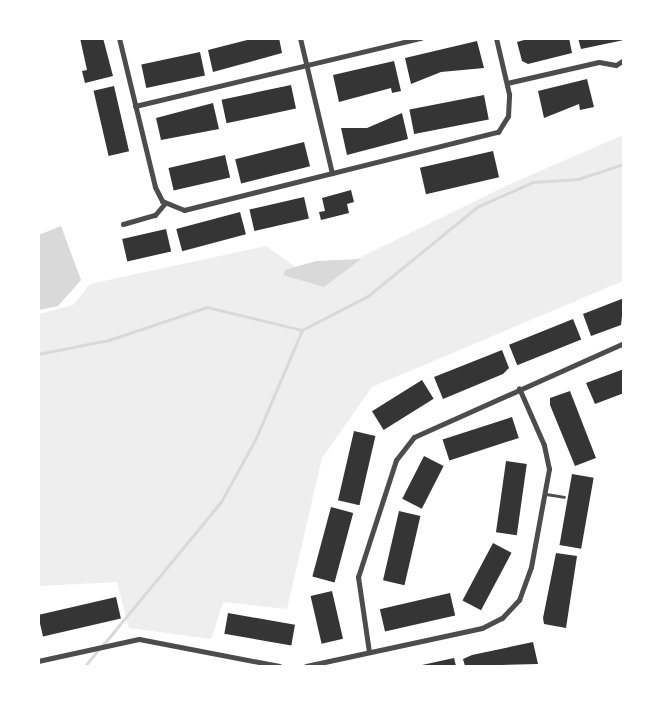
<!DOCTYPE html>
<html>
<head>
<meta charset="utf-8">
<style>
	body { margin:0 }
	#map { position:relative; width:662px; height:705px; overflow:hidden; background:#fff; font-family:"PT Sans Narrow",sans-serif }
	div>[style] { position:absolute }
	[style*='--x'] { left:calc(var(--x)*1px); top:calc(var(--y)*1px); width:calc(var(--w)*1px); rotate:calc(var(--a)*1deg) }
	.green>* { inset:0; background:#eee }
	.water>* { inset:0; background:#d9d9d9 }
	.stream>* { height:2.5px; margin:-1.25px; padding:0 1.25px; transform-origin:1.25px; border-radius:1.25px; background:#d9d9d9 }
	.building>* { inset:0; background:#353535; transform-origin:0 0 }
	.service>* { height:2.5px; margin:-1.25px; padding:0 1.25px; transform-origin:1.25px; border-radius:1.25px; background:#4c4c4c }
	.minor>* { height:5px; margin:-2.5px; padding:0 2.5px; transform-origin:2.5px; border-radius:2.5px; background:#4c4c4c }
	span { translate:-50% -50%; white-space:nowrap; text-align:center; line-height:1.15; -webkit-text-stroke:7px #fff; paint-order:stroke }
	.frame { position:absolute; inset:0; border:40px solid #fff; pointer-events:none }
</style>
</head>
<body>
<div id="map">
	<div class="green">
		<div style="clip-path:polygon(623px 135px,623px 281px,372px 387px,322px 458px,287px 609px,223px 602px,211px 639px,129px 628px,117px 582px,39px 586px,39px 314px,73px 305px,90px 284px,266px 246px,314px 280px,508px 185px)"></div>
	</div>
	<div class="water">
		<div style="clip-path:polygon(61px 226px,81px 280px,58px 306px,39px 310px,39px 235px)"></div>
		<div style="clip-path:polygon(361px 259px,324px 287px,283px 275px,285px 270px,316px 261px)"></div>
	</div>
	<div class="stream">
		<div style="--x:38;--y:354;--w:72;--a:-11.2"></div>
		<div style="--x:109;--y:340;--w:103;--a:-18.6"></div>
		<div style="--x:207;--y:307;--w:98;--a:13.6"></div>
		<div style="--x:103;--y:645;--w:185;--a:-50.5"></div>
		<div style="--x:221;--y:502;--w:73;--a:-61.3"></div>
		<div style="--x:256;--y:438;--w:117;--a:-66.9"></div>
		<div style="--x:302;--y:330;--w:74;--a:-27.3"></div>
		<div style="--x:368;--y:296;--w:141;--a:-39.2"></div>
		<div style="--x:477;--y:207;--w:61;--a:-24.1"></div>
		<div style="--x:533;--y:182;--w:45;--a:-3.8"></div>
		<div style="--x:578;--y:179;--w:48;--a:-18.1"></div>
		<div style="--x:85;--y:666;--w:21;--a:-51"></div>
	</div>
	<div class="building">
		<div style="clip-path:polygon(80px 38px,103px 38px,113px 76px,85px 83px,82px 71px,87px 70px)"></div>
		<div style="clip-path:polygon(255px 38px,279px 38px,282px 53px,213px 72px,208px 50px)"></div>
		<div style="clip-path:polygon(531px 38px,569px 38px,572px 53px,528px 64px,522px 61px,517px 42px)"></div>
		<div style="clip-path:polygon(578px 38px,624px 38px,624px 40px,581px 49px)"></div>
		<div style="clip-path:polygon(477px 41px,484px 68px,441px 72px,411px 84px,405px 58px)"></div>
		<div style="left:200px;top:52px;width:24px;height:60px;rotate:78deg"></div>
		<div style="clip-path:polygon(394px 61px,401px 91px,392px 93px,391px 88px,339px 102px,333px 75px)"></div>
		<div style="clip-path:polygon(587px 79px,594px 107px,580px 110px,579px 104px,544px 118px,538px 91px)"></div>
		<div style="left:291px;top:85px;width:24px;height:71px;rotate:78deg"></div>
		<div style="left:114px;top:86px;width:67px;height:21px;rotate:77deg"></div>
		<div style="left:484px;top:95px;width:25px;height:76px;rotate:79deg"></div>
		<div style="clip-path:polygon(213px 103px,219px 129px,161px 140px,156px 118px)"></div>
		<div style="clip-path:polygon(402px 113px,408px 139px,347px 155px,341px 128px,367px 128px)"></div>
		<div style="left:304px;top:142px;width:25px;height:71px;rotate:76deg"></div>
		<div style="left:493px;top:151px;width:27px;height:75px;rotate:77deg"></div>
		<div style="left:225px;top:155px;width:23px;height:58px;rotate:77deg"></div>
		<div style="clip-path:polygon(351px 190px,354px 202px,347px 204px,349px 213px,321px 220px,319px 212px,325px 211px,322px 198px)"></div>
		<div style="left:304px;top:197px;width:22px;height:56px;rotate:77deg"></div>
		<div style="left:240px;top:212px;width:23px;height:66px;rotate:75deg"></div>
		<div style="left:166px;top:229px;width:23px;height:45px;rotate:77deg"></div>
		<div style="clip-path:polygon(624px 298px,621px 325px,591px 336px,583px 314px)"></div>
		<div style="left:573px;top:319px;width:22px;height:69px;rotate:68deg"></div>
		<div style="clip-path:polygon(502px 350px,509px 368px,503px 374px,443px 399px,434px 377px)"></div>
		<div style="clip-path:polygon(624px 369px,624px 393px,595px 404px,586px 383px)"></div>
		<div style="left:422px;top:380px;width:22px;height:59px;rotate:58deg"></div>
		<div style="clip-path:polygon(570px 391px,596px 458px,575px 466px,550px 405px,550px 398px)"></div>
		<div style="left:512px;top:417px;width:22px;height:73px;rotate:72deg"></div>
		<div style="left:354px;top:431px;width:22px;height:71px;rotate:13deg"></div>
		<div style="left:424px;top:456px;width:22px;height:48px;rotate:27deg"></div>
		<div style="left:506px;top:461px;width:21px;height:72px;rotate:8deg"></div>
		<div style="left:572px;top:474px;width:22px;height:72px;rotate:10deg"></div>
		<div style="left:331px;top:507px;width:23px;height:72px;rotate:15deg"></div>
		<div style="left:399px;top:511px;width:22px;height:71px;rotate:13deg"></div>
		<div style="left:493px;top:543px;width:21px;height:65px;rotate:28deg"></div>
		<div style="clip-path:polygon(556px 553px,577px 556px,566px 628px,544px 624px,543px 618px)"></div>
		<div style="left:332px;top:591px;width:49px;height:22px;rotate:77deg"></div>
		<div style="left:450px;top:593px;width:23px;height:72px;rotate:77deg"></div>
		<div style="left:116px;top:597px;width:22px;height:80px;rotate:77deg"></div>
		<div style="left:228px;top:613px;width:68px;height:21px;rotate:10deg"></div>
		<div style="clip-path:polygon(533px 642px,538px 664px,465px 666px,463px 659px,472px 655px)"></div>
		<div style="clip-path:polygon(454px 658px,456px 666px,422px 666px,422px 665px)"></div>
	</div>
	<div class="service">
		<div style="--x:546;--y:494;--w:18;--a:9"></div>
	</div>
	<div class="minor">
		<div style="--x:119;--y:38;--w:153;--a:76.4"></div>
		<div style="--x:155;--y:187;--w:16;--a:63"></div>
		<div style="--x:162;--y:201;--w:24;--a:22"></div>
		<div style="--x:184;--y:210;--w:324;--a:-14"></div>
		<div style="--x:498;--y:132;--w:19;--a:-58"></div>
		<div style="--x:508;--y:116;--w:22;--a:-87"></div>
		<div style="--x:509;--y:94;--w:57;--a:-103.1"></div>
		<div style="--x:300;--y:38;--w:139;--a:76.7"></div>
		<div style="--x:507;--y:83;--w:94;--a:-12.9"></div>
		<div style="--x:599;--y:62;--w:17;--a:10"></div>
		<div style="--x:616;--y:65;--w:9;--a:-32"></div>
		<div style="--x:135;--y:106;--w:294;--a:-13.4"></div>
		<div style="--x:123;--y:224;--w:33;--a:-16"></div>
		<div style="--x:155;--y:215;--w:16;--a:-50"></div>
		<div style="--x:369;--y:652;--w:76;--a:-98.3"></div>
		<div style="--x:358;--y:577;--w:123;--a:-72"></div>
		<div style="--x:396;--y:460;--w:29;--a:-52"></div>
		<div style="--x:414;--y:437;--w:230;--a:-24.1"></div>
		<div style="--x:38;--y:661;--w:103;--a:-12.3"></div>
		<div style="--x:139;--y:639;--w:143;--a:10.9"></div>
		<div style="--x:306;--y:666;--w:180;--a:-12.2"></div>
		<div style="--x:482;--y:628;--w:22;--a:-27"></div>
		<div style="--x:502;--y:618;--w:25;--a:-47"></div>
		<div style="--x:519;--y:600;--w:35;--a:-70"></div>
		<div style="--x:531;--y:567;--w:100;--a:-79.6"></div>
		<div style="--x:549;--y:469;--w:25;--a:-102"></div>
		<div style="--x:544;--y:445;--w:62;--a:-113.7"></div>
	</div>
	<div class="frame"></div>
</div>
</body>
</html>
